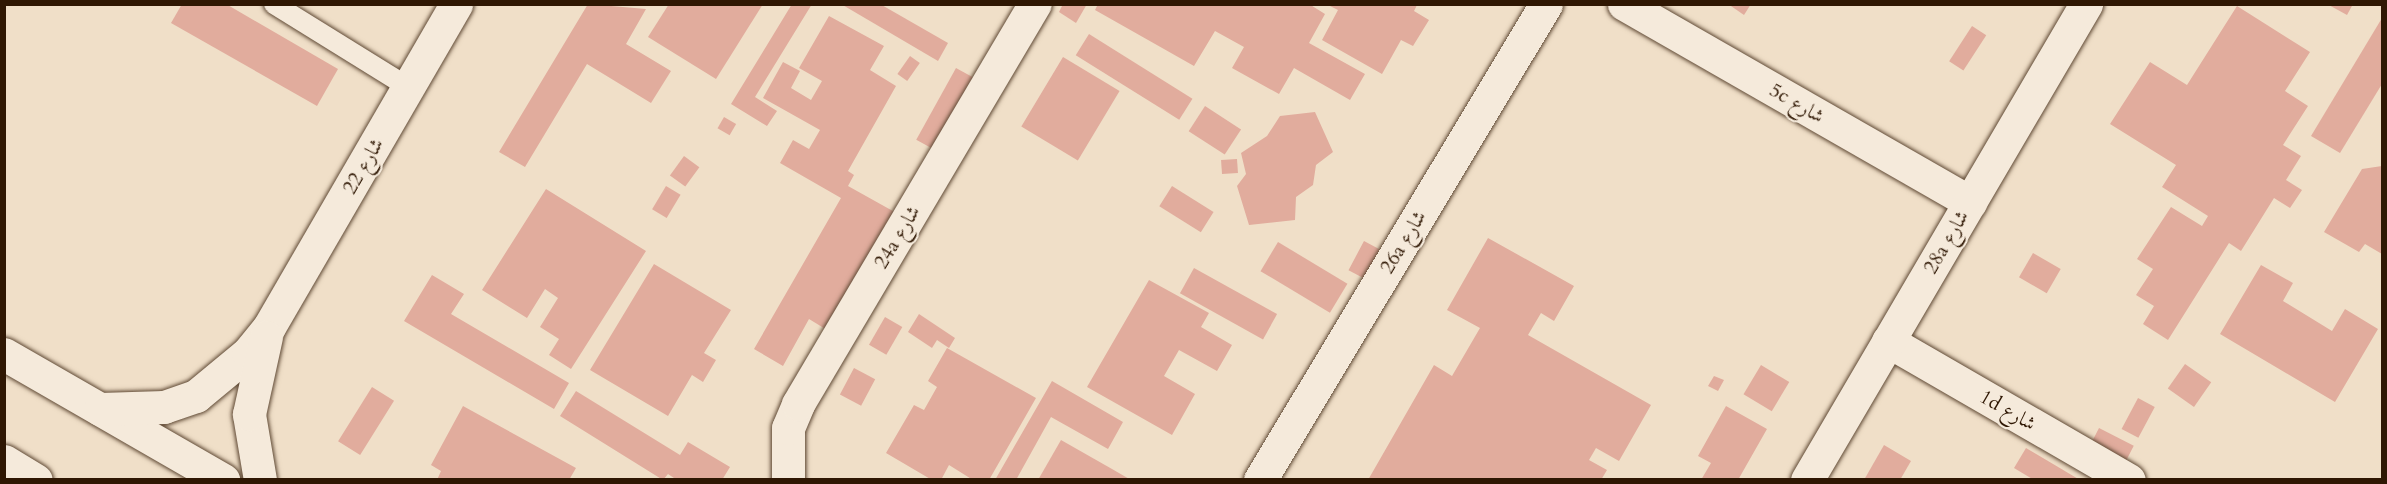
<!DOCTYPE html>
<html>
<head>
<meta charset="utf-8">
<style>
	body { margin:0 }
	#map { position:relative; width:2387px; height:484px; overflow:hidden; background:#f0dfc8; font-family:Cardo,Amiri,serif }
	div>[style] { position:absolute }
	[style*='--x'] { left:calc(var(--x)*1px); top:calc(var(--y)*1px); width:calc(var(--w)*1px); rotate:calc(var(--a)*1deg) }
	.building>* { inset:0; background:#e1ac9d; transform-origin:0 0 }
	.roads { filter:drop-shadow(0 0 2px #5f4934) drop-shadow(0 0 2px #5f4934) }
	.service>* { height:20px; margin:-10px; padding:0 10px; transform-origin:10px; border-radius:10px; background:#f5eadb }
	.minor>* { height:33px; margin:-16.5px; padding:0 16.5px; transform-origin:16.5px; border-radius:16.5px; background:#f5eadb }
	.secondary>* { height:33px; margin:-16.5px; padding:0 16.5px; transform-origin:16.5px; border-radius:16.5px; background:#f5eadb }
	span { translate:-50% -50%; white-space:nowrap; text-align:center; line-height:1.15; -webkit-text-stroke:4.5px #f5eadb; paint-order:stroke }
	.street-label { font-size:20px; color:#2f1703 }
	.frame { position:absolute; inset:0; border:6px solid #2f1703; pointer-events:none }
</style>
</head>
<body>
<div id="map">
	<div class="building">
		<div style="clip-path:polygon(182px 4px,226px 4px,338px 69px,317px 106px,171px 23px)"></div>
		<div style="clip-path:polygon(588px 4px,646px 9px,626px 44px,671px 71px,651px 103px,587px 64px,525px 167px,499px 152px)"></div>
		<div style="clip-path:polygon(669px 4px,763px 4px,716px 79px,648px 37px)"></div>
		<div style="clip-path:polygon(792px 4px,812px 4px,755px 97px,777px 111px,767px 126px,731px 104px)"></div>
		<div style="clip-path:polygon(841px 4px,880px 4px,948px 43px,938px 61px)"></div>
		<div style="clip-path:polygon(1063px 4px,1087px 4px,1076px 23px,1059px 12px)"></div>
		<div style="clip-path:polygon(1098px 4px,1309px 4px,1325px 14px,1309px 43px,1365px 74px,1350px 100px,1294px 68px,1279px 94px,1232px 68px,1244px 47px,1215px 31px,1194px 66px,1095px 10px)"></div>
		<div style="clip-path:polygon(1728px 4px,1751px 4px,1744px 15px)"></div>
		<div style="clip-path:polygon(2327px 4px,2353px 4px,2347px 15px)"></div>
		<div style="clip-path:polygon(1328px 5px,1417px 5px,1414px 11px,1429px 20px,1413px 46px,1401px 40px,1382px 74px,1322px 40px,1338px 10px)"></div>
		<div style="clip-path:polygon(2237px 6px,2310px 52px,2285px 91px,2308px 106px,2283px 145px,2301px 156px,2286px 180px,2302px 190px,2290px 208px,2274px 198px,2241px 251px,2229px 243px,2168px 340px,2143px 324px,2154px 306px,2136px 295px,2153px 269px,2137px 259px,2171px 207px,2202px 226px,2208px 216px,2162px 187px,2176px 165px,2110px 124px,2150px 62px,2187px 85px)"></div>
		<div style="clip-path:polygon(829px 16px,884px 46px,870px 70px,896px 86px,848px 171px,854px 175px,848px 186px,900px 215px,832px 333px,809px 319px,783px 366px,754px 349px,841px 198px,780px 163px,793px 140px,809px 149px,820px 130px,763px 98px,783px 62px,800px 71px,791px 88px,811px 100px,822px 81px,799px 68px)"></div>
		<div style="clip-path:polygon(2382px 18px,2382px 84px,2340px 153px,2311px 136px)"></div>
		<div style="left:1972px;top:26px;width:17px;height:42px;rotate:33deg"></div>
		<div style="left:1089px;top:34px;width:122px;height:25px;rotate:32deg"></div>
		<div style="left:910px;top:56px;width:12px;height:22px;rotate:35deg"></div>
		<div style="left:1063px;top:57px;width:66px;height:81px;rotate:31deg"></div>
		<div style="left:956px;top:68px;width:25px;height:82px;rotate:29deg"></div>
		<div style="left:1205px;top:106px;width:43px;height:30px;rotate:33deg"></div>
		<div style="clip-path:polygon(1315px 112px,1333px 152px,1316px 165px,1313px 185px,1296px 197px,1295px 220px,1249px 225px,1237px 186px,1246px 174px,1241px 153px,1267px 136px,1280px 116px)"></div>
		<div style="left:724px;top:117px;width:14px;height:13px;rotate:30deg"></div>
		<div style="left:684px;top:156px;width:19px;height:24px;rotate:36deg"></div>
		<div style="left:1237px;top:159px;width:14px;height:16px;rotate:86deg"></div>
		<div style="clip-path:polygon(2382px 166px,2382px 254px,2365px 244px,2359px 252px,2324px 232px,2362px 169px)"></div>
		<div style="left:666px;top:186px;width:17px;height:27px;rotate:31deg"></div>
		<div style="left:1172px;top:186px;width:49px;height:24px;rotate:32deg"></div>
		<div style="clip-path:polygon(546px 189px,646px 251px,571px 369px,549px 355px,559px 339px,540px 327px,558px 298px,545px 289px,527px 318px,482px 290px)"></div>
		<div style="clip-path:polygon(1488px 238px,1574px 286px,1554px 321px,1541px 313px,1528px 335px,1651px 405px,1619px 461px,1596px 448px,1589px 460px,1607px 470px,1601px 480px,1368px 480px,1434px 365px,1452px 376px,1480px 328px,1447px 310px)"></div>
		<div style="left:1364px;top:241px;width:26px;height:33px;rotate:28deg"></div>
		<div style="left:1278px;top:242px;width:81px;height:34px;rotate:31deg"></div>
		<div style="left:2033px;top:253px;width:32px;height:28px;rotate:30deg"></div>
		<div style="clip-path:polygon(654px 264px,731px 310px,704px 353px,716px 360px,703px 382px,692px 375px,668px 416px,590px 370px)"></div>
		<div style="clip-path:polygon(2261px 265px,2293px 283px,2283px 301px,2332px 331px,2345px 309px,2378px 329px,2335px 402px,2220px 334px)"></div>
		<div style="left:1194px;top:268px;width:95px;height:29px;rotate:29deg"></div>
		<div style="clip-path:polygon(432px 275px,464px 294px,451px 314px,569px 383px,554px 409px,404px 321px)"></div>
		<div style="clip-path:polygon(1149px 280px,1209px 313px,1201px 327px,1232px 345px,1217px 371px,1179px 350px,1164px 376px,1195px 394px,1172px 435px,1087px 387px)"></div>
		<div style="clip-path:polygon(919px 314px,955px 338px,949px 348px,937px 340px,932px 348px,908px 332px)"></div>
		<div style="left:885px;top:317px;width:20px;height:32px;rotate:30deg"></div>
		<div style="clip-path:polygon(947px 348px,1036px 398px,989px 480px,973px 480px,949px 465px,941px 480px,932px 480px,886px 453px,914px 405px,924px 410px,937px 387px,928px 381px)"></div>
		<div style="left:2185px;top:364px;width:32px;height:30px;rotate:35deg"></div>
		<div style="left:1761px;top:365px;width:33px;height:34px;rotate:31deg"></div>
		<div style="left:854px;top:368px;width:24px;height:30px;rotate:28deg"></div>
		<div style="clip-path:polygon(1714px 376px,1724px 380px,1718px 391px,1708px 386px)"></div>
		<div style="clip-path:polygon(1052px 381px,1123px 422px,1108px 449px,1051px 417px,1016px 480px,995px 480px)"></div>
		<div style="left:372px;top:387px;width:26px;height:64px;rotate:32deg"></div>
		<div style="clip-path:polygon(576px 391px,680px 455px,688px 442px,730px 467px,722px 480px,677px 480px,668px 474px,663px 480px,560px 416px)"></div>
		<div style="left:2138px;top:398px;width:19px;height:35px;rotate:28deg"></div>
		<div style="clip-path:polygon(463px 406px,576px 468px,569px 480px,437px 480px,441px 471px,431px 465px)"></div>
		<div style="clip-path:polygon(1726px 406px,1767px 429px,1738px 480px,1701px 480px,1711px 463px,1698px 456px)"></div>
		<div style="left:2099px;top:428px;width:39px;height:18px;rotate:27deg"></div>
		<div style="clip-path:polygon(1061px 440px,1112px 469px,1131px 480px,1038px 480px)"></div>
		<div style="clip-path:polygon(1884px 445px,1911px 461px,1900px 480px,1864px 480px)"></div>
		<div style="clip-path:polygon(2026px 448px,2080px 480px,2034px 480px,2014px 468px)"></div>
	</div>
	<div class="roads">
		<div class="service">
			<div style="--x:274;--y:4;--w:158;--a:31.8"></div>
		</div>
		<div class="minor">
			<div style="--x:1624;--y:4;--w:399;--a:29.8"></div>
			<div style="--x:1888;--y:341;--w:278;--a:30"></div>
			<div style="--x:4;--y:354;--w:253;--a:29.9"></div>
			<div style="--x:100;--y:409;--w:64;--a:-1.8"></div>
			<div style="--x:164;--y:407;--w:34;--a:-19"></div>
			<div style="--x:196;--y:396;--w:67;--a:-39.6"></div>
			<div style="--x:248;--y:353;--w:33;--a:-51"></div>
			<div style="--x:269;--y:327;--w:373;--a:-59.9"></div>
			<div style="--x:260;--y:480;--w:67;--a:-99.5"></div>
			<div style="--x:249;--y:414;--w:79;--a:-77.6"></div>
			<div style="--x:788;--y:480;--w:52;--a:-90"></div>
			<div style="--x:788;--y:428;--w:26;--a:-67"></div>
			<div style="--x:798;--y:404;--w:465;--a:-59.4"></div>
			<div style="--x:1260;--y:480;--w:555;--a:-59"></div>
			<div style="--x:1807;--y:480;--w:552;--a:-59.62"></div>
		</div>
		<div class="secondary">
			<div style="--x:4;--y:461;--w:37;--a:31"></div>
		</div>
	</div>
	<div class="street-label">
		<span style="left:1797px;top:103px;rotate:30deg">5c شارع</span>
		<span style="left:363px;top:166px;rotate:-60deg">شارع 22</span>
		<span style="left:897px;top:237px;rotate:-59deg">24a شارع</span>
		<span style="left:1403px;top:242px;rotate:-59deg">26a شارع</span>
		<span style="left:1946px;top:242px;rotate:-60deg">28a شارع</span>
		<span style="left:2008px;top:410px;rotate:30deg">1d شارع</span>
	</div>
	<div class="frame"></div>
</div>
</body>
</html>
